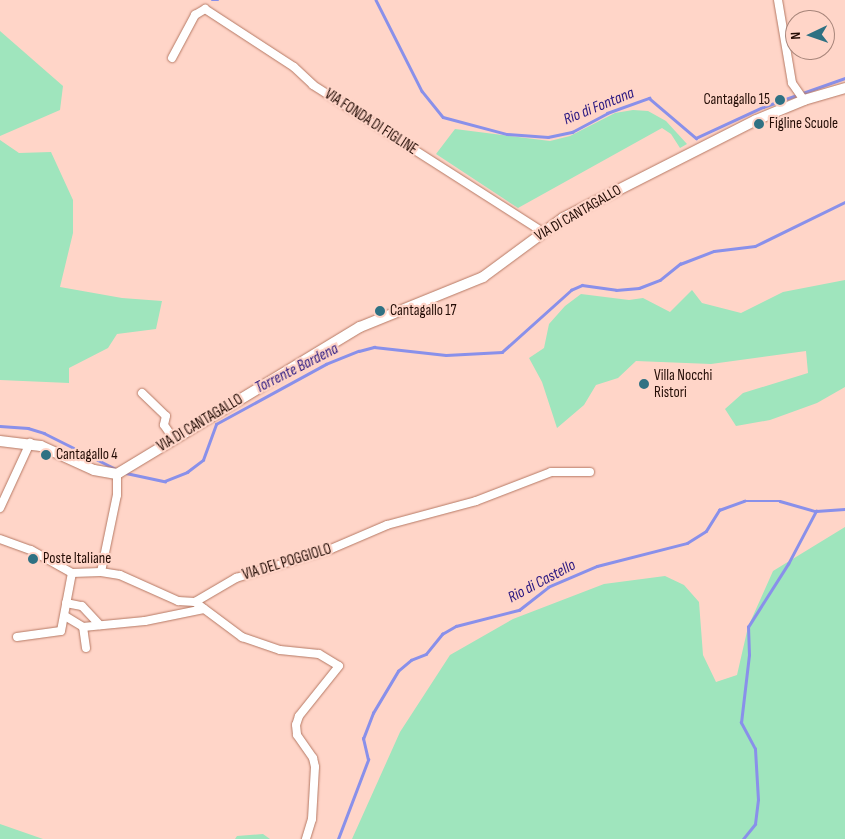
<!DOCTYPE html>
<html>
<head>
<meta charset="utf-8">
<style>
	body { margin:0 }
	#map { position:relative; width:845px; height:839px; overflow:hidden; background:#ffd5c8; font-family:"Sofia Sans Condensed",sans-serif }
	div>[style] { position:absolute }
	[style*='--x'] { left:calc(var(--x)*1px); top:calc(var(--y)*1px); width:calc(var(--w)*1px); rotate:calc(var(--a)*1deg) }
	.green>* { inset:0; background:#9fe5bd }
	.stream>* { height:2.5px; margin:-1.25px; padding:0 1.25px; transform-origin:1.25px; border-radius:1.25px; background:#8990ea }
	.roads { filter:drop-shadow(0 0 1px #b67964) drop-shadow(0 0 1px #b67964) }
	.street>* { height:8px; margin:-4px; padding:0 4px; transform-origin:4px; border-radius:4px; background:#fff }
	.secondary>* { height:10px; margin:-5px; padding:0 5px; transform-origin:5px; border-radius:5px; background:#fff }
	.dots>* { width:14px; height:14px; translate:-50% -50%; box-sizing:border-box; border:2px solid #ffd5c8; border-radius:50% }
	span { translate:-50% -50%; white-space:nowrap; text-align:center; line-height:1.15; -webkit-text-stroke:4.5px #ffd5c8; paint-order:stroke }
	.poi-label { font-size:15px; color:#240d06 }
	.right { translate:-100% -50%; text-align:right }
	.left { translate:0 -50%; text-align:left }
	.street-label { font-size:15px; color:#240d06 }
	.water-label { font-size:16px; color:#281680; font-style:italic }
	.north { position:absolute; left:785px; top:10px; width:50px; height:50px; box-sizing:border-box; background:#ffd5c8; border:1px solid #a7857a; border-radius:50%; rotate:267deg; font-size:14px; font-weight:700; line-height:20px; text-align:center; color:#240d06 }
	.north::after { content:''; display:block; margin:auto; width:18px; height:22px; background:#2f7183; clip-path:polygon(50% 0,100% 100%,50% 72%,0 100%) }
</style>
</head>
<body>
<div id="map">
	<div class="green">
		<div style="clip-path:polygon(0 31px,63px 86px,60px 110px,0 136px)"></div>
		<div style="clip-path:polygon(633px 110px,648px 111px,666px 121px,687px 144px,680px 148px,671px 134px,662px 128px,518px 208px,436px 154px,455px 129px,550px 141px,570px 136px,615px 113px)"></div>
		<div style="clip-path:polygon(0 140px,19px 153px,51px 152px,73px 200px,73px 233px,60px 287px,122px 298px,162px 301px,156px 329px,117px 334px,108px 348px,69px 368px,69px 383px,0 380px)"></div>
		<div style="clip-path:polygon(845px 280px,845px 387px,817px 403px,770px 420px,736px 426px,725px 409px,743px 393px,808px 373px,806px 351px,711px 364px,636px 361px,618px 378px,596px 385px,584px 405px,557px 428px,542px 382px,529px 358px,544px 348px,549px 324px,565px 306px,581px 294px,629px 300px,643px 298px,670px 312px,692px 290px,702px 303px,741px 313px,783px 292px)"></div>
		<div style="clip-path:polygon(845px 527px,845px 839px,352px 839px,400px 732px,450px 655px,513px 619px,604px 584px,665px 576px,684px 585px,699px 602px,703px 655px,716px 682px,737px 675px,748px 627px,773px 571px)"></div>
		<div style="clip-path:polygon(0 824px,43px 839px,0 839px)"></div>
		<div style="clip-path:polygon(263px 834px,270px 839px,235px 839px,237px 836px)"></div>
	</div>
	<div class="stream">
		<div style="--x:212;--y:0;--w:6;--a:0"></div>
		<div style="--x:376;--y:0;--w:102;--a:63.2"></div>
		<div style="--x:422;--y:91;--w:33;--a:51"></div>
		<div style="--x:443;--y:117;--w:66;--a:14.9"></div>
		<div style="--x:507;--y:134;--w:41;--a:4.2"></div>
		<div style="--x:548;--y:137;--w:25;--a:-12"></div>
		<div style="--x:572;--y:132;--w:40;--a:-28"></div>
		<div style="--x:607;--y:113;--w:45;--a:-19.7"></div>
		<div style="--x:649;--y:98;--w:62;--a:40.4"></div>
		<div style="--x:696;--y:138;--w:74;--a:-24.8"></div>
		<div style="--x:763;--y:107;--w:87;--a:-19.5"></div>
		<div style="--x:0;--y:426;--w:28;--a:4"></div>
		<div style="--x:28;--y:428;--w:17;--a:17"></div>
		<div style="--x:44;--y:433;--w:80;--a:26.6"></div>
		<div style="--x:126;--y:473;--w:40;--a:12"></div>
		<div style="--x:165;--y:481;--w:24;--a:-22"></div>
		<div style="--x:187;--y:472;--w:20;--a:-37"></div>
		<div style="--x:203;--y:460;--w:38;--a:-70"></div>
		<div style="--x:216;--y:424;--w:125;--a:-28.6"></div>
		<div style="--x:326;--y:364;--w:35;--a:-22"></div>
		<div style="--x:359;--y:351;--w:16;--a:-15"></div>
		<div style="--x:374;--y:347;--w:72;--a:6.3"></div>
		<div style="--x:446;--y:355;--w:56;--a:-3.1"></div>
		<div style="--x:502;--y:352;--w:93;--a:-41.9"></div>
		<div style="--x:571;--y:290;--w:12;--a:-24"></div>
		<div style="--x:582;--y:285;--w:34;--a:8"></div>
		<div style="--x:616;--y:290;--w:23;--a:-5"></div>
		<div style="--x:639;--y:288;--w:22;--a:-21"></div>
		<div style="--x:660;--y:280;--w:26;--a:-39"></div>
		<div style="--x:680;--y:264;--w:36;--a:-21"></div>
		<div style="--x:714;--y:251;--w:41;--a:-7"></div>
		<div style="--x:755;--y:246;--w:100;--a:-26.1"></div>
		<div style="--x:338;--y:839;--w:85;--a:-69.2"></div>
		<div style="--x:368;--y:760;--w:22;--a:-103"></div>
		<div style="--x:363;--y:739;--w:28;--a:-69"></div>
		<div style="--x:373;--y:713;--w:49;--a:-59.2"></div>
		<div style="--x:398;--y:671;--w:17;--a:-40"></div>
		<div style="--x:411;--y:660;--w:16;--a:-22"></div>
		<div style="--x:426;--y:654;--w:26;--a:-51"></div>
		<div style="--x:442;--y:634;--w:16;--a:-30"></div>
		<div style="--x:456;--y:626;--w:65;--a:-14.3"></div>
		<div style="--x:519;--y:610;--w:37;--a:-38"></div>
		<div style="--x:548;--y:587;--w:53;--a:-23.2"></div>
		<div style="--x:597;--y:566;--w:93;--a:-14.3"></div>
		<div style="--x:687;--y:543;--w:22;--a:-32"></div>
		<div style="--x:706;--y:531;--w:25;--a:-58"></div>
		<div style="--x:719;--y:510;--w:27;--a:-20"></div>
		<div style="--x:744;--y:501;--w:36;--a:0"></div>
		<div style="--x:780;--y:501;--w:37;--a:16"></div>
		<div style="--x:816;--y:511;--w:29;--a:-4"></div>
		<div style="--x:743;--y:839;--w:19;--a:-51"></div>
		<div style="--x:755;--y:824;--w:24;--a:-83"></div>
		<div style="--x:758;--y:800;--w:51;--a:-93.4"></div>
		<div style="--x:755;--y:749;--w:30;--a:-118"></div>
		<div style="--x:741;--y:723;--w:68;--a:-83.3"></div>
		<div style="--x:749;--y:655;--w:28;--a:-92"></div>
		<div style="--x:748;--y:627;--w:75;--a:-57.6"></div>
		<div style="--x:788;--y:564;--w:60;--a:-62.2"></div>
	</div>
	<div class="roads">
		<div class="street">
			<div style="--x:778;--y:0;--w:84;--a:80.4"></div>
			<div style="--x:792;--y:83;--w:21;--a:55"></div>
			<div style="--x:205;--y:9;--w:106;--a:33.1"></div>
			<div style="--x:294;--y:67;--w:26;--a:43"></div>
			<div style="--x:313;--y:85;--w:271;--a:32.6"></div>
			<div style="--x:172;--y:58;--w:49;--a:-61.9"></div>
			<div style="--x:195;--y:15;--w:12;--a:-31"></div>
			<div style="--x:142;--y:393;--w:33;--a:44"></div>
			<div style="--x:166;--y:416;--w:9;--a:103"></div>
			<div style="--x:164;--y:425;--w:16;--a:55"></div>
			<div style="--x:0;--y:508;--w:72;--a:-65.2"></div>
			<div style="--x:0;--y:539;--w:33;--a:20"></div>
			<div style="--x:31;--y:550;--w:47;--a:29.3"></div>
			<div style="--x:101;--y:572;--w:19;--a:9"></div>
			<div style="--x:120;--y:575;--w:64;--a:24.1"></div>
			<div style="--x:178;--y:601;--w:17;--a:3"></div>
			<div style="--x:195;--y:602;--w:48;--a:-30.3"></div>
			<div style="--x:236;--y:578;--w:99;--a:-17"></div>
			<div style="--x:331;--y:549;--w:61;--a:-23.2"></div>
			<div style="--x:387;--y:525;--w:92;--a:-15.1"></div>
			<div style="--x:476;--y:501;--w:80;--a:-21.1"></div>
			<div style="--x:551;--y:472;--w:39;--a:0"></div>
			<div style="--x:72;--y:573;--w:29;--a:-2"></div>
			<div style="--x:101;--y:572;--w:79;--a:-78.3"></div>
			<div style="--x:117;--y:495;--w:21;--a:-90"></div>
			<div style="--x:195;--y:602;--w:59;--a:36.7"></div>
			<div style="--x:242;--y:637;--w:40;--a:18.9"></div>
			<div style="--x:280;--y:650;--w:39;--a:6"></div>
			<div style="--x:319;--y:654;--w:23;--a:31"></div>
			<div style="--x:339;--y:666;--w:64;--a:128.7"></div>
			<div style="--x:299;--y:716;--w:9;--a:108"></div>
			<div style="--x:296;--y:725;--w:10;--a:84"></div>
			<div style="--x:297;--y:735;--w:28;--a:55"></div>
			<div style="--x:313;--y:758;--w:9;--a:77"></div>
			<div style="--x:315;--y:767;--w:52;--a:93.3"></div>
			<div style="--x:312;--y:819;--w:21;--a:107"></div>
			<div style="--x:66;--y:603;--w:16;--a:11"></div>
			<div style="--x:82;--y:606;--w:26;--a:47"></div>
			<div style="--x:65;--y:616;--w:21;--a:31"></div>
			<div style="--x:17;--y:637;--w:44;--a:-7.8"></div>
			<div style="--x:61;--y:631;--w:59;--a:-79.3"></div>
			<div style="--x:86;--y:648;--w:21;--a:-98"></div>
			<div style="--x:83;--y:627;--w:62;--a:-5.5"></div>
			<div style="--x:145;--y:621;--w:60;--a:-11.5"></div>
		</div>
		<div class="secondary">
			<div style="--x:0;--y:441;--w:41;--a:7"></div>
			<div style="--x:41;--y:446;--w:58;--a:24.4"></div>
			<div style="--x:94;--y:470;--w:23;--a:10"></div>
			<div style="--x:117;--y:474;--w:284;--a:-31.2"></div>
			<div style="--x:360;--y:327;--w:133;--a:-22.1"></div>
			<div style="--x:483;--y:277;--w:99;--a:-36.4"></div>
			<div style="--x:563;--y:218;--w:216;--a:-26.9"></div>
			<div style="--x:756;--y:120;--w:52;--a:-22.6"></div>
			<div style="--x:804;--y:100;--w:43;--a:-16.3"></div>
		</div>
	</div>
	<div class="dots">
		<div style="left:780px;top:100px;background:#2f7183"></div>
		<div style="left:759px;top:124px;background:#2f7183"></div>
		<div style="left:380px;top:311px;background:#2f7183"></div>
		<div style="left:644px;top:384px;background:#2f7183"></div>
		<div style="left:46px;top:455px;background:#2f7183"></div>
		<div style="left:33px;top:559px;background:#2f7183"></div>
	</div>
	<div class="poi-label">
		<span class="right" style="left:770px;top:100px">Cantagallo 15</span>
		<span class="left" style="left:769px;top:124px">Figline Scuole</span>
		<span class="left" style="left:390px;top:311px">Cantagallo 17</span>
		<span class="left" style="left:654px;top:384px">Villa Nocchi<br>Ristori</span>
		<span class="left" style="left:56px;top:455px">Cantagallo 4</span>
		<span class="left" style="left:43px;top:559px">Poste Italiane</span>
	</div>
	<div class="street-label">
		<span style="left:371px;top:122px;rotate:33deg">VIA FONDA DI FIGLINE</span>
		<span style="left:578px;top:213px;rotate:-30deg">VIA DI CANTAGALLO</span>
		<span style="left:200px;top:423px;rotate:-31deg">VIA DI CANTAGALLO</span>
		<span style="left:287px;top:562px;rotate:-17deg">VIA DEL POGGIOLO</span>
	</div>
	<div class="water-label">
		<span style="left:599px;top:107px;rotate:-22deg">Rio di Fontana</span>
		<span style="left:297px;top:369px;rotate:-27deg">Torrente Bardena</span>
		<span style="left:542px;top:582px;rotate:-28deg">Rio di Castello</span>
	</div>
	<div class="north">N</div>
</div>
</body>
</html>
